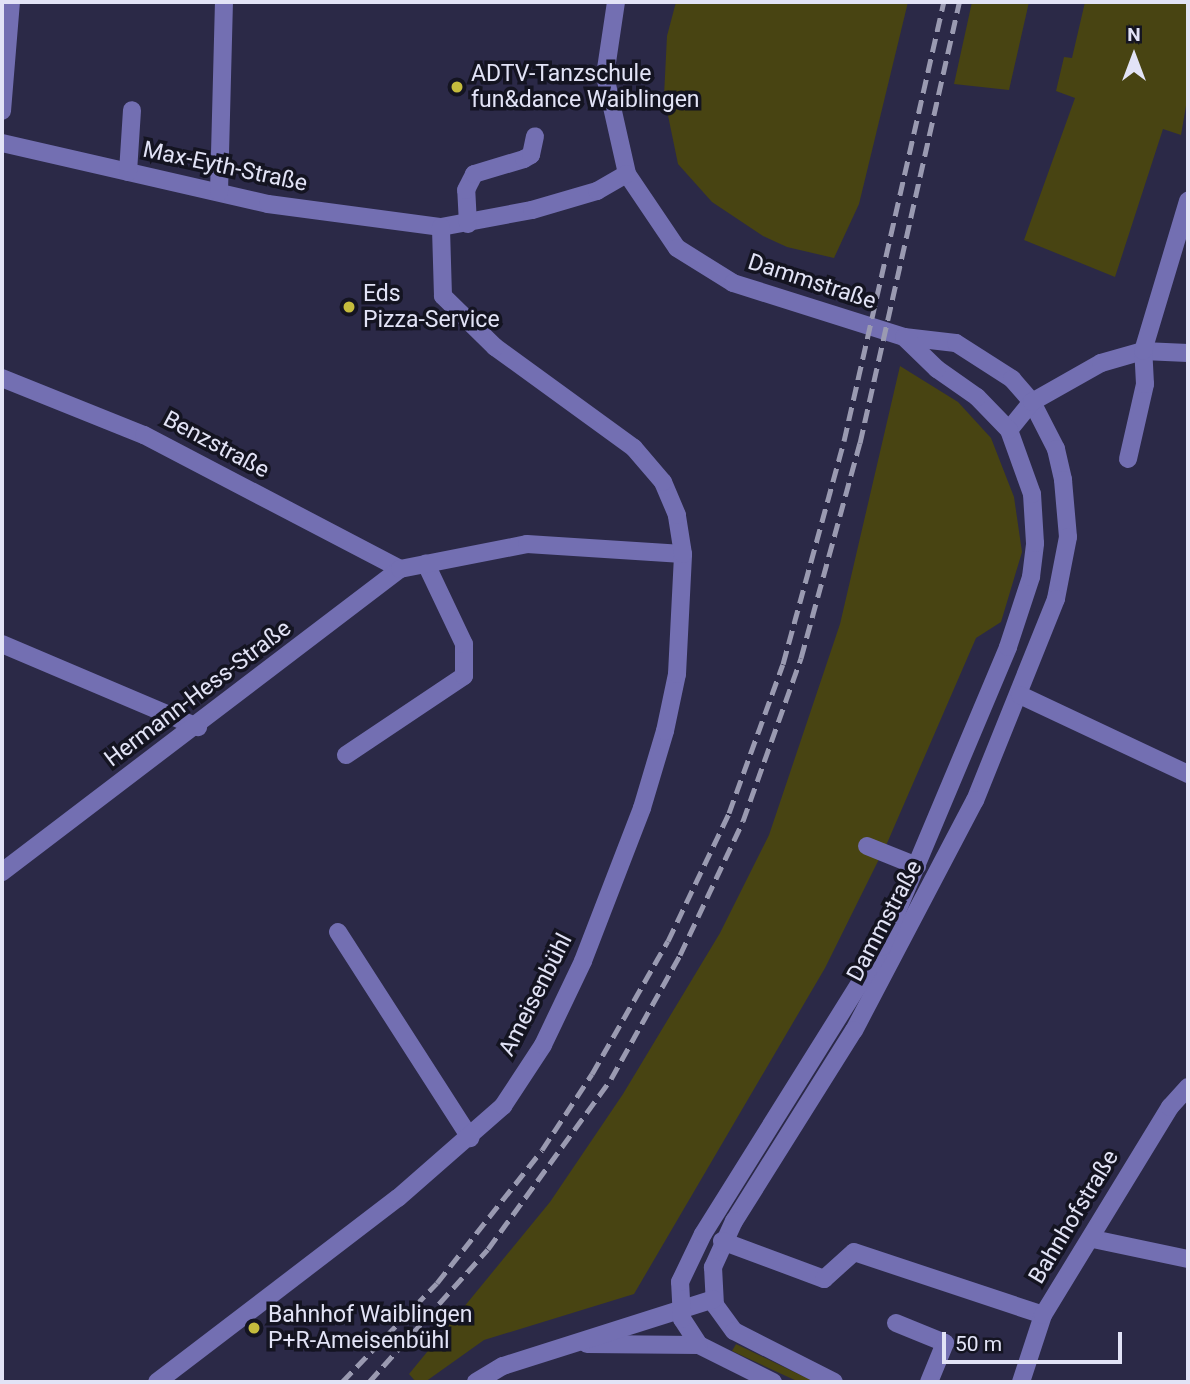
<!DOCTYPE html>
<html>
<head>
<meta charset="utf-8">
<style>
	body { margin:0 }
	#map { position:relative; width:1190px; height:1384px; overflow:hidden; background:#2b2947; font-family:Roboto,sans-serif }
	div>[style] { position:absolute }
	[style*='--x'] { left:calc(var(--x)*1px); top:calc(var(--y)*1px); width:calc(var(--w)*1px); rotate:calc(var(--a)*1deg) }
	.green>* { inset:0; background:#484412 }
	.minor>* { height:18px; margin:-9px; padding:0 9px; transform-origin:9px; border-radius:9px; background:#736fb2 }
	.rail>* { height:5px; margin-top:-2.5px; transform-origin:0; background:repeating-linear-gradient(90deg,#9a9ab1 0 14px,transparent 0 21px) }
	.dots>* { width:19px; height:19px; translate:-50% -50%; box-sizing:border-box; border:4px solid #141421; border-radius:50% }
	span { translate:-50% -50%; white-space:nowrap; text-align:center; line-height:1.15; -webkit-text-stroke:7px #141421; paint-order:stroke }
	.poi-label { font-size:23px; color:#e2e3f6 }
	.left { translate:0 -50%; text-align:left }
	.street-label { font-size:23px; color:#e2e3f6 }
	.frame { position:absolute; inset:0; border:4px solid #e2e3f6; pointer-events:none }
	.north { position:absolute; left:1099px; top:21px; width:70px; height:70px; -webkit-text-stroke:5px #141421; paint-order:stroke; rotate:0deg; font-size:19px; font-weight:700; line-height:28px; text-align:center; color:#e2e3f6 }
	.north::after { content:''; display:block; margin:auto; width:24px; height:32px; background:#e2e3f6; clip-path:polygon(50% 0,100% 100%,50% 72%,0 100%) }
	.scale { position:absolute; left:942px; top:1332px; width:180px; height:32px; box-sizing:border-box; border:4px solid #e2e3f6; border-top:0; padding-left:9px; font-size:21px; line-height:24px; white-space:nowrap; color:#e2e3f6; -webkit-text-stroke:5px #141421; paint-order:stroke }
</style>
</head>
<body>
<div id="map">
	<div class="green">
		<div style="clip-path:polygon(676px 2px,908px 2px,859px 204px,834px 258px,787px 247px,763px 236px,712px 202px,678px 164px,664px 96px,667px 36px)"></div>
		<div style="clip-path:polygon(972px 2px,1029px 2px,1009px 90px,954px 84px)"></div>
		<div style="clip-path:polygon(1085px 2px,1188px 2px,1188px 94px,1181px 135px,1163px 129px,1115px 277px,1024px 240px,1075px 98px,1056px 91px,1064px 57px,1072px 58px)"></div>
		<div style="clip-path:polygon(900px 366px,958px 402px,991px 438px,1014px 497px,1022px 552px,1001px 622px,976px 638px,888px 841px,825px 968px,634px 1294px,484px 1340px,425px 1382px,416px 1382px,409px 1374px,550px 1202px,623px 1094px,720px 933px,769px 835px,840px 624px)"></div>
		<div style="clip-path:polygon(736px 1344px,815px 1382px,799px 1382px,732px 1351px)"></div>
	</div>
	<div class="minor">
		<div style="--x:616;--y:2;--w:75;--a:98.5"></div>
		<div style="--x:605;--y:76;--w:100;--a:77.3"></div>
		<div style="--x:627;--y:174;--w:89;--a:56"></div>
		<div style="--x:677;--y:248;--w:66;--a:32"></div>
		<div style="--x:733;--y:283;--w:179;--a:17.5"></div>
		<div style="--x:904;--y:337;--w:52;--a:6.6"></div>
		<div style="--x:956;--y:343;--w:67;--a:32.7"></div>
		<div style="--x:1012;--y:379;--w:30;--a:49"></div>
		<div style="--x:1032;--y:402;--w:53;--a:62.9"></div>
		<div style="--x:1056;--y:449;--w:32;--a:77"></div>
		<div style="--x:1063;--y:480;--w:57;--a:85"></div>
		<div style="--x:1068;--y:537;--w:63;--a:101"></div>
		<div style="--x:1056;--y:599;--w:217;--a:111.9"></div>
		<div style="--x:975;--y:800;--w:260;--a:117.7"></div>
		<div style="--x:854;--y:1030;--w:226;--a:122.1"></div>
		<div style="--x:734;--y:1221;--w:51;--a:114.5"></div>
		<div style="--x:713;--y:1267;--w:38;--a:87"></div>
		<div style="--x:715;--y:1305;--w:32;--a:54"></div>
		<div style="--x:734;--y:1331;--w:112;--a:27"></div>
		<div style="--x:2;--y:111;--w:109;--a:-85.3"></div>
		<div style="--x:2;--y:143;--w:273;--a:12.9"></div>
		<div style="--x:268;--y:204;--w:175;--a:7.6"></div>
		<div style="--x:441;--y:227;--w:93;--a:-10.6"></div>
		<div style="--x:532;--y:210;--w:68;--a:-16.3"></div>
		<div style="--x:597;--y:191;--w:34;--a:-30"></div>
		<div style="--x:128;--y:172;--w:62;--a:-86.3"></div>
		<div style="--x:219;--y:192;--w:190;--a:-88.5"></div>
		<div style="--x:468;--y:224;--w:34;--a:-93"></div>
		<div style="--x:466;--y:190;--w:18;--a:-63"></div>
		<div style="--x:474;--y:174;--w:52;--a:-16.7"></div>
		<div style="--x:524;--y:159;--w:8;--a:-30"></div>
		<div style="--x:531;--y:155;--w:19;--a:-78"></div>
		<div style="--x:2;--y:378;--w:153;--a:21.9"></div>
		<div style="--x:144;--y:435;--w:289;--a:27.6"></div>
		<div style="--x:1009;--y:430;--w:36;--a:-51"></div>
		<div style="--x:1032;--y:402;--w:79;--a:-29.5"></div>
		<div style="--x:1101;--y:363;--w:44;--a:-15.9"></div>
		<div style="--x:1143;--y:351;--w:45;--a:2.5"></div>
		<div style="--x:1128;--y:459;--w:77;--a:-77.2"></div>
		<div style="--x:1145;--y:384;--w:33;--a:-93"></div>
		<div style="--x:1143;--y:351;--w:157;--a:-73.3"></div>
		<div style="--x:2;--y:644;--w:213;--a:23"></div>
		<div style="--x:1020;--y:695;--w:186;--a:25.2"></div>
		<div style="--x:346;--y:755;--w:142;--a:-33.8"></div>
		<div style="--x:464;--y:676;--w:32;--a:-90"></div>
		<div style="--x:464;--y:644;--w:89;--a:-115.4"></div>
		<div style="--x:867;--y:846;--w:54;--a:21.8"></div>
		<div style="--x:2;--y:872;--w:500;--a:-37.28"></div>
		<div style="--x:400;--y:569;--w:129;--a:-11.1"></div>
		<div style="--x:527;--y:544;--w:156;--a:3.7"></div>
		<div style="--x:338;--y:932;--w:245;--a:57.3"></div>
		<div style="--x:1093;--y:1239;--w:97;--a:11.9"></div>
		<div style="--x:722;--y:1241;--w:109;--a:20.4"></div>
		<div style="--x:824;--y:1279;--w:40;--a:-42"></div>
		<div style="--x:854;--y:1252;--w:199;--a:18.4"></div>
		<div style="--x:896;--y:1323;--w:53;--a:22.2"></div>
		<div style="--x:945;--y:1343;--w:42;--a:112.3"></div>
		<div style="--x:587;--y:1344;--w:112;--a:0.5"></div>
		<div style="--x:157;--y:1382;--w:303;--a:-37.4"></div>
		<div style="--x:398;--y:1198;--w:140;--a:-41.2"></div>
		<div style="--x:503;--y:1106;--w:73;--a:-56.7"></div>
		<div style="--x:543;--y:1045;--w:93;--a:-64.5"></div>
		<div style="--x:583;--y:961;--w:164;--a:-68.9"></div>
		<div style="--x:642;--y:808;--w:80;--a:-73.4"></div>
		<div style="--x:665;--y:731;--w:58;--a:-78.1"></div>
		<div style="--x:677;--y:674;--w:120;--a:-87.1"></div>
		<div style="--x:683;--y:554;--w:39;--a:-99"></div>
		<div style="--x:677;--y:515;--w:36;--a:-113"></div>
		<div style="--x:663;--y:482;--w:45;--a:-130.5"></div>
		<div style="--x:634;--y:448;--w:172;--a:-144"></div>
		<div style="--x:495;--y:347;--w:73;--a:-135.6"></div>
		<div style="--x:443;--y:296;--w:69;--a:-91.7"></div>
		<div style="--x:476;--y:1382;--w:31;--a:-31"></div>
		<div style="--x:503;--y:1366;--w:221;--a:-17.6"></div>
		<div style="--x:773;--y:1382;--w:83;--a:-153.4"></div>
		<div style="--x:699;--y:1345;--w:31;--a:-123"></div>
		<div style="--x:682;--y:1319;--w:37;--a:-93"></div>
		<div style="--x:680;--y:1282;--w:53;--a:-64.4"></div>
		<div style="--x:703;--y:1234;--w:338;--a:-58"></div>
		<div style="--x:882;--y:947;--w:325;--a:-67.2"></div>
		<div style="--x:1008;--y:647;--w:74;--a:-71.8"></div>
		<div style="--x:1031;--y:577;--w:34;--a:-83"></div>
		<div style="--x:1035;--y:543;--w:49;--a:-93.5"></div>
		<div style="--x:1032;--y:494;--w:68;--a:-109.8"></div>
		<div style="--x:1009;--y:430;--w:46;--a:-134.1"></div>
		<div style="--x:977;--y:397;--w:49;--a:-145"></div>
		<div style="--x:937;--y:369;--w:46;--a:-135.9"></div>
		<div style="--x:1021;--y:1382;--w:71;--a:-71.8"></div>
		<div style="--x:1043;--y:1315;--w:244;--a:-58.6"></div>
		<div style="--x:1170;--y:1107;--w:27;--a:-48"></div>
	</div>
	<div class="rail">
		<div style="--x:342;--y:1382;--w:137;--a:-46.2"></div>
		<div style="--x:437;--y:1283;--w:169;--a:-51.7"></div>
		<div style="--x:542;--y:1150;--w:91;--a:-56.7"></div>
		<div style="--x:592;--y:1074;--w:153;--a:-60.3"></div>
		<div style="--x:668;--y:941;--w:142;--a:-64.5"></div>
		<div style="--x:729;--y:813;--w:158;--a:-70.1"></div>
		<div style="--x:783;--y:664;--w:231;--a:-74.7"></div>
		<div style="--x:844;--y:441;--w:450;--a:-77.2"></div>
		<div style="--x:369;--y:1382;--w:178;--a:-48.2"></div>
		<div style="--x:488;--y:1249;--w:210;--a:-54.1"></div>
		<div style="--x:611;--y:1079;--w:142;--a:-60.9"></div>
		<div style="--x:680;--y:955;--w:148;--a:-64.8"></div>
		<div style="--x:743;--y:821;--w:173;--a:-70.4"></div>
		<div style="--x:801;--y:658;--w:223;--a:-74.7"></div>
		<div style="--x:860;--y:443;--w:452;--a:-77.3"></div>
	</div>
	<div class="dots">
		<div style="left:457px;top:87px;background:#c5bc3d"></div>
		<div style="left:349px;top:307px;background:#c5bc3d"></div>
		<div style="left:254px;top:1328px;background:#c5bc3d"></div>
	</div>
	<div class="poi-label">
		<span class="left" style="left:471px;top:87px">ADTV-Tanzschule<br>fun&amp;dance Waiblingen</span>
		<span class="left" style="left:363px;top:307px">Eds<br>Pizza-Service</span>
		<span class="left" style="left:268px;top:1328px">Bahnhof Waiblingen<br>P+R-Ameisenbühl</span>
	</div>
	<div class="street-label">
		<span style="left:225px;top:167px;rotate:12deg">Max-Eyth-Straße</span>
		<span style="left:812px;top:282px;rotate:18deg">Dammstraße</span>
		<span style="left:216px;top:445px;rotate:28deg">Benzstraße</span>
		<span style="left:198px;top:694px;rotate:-37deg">Hermann-Hess-Straße</span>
		<span style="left:885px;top:921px;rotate:-62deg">Dammstraße</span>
		<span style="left:536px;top:995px;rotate:-63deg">Ameisenbühl</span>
		<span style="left:1074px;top:1217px;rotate:-59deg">Bahnhofstraße</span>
	</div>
	<div class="frame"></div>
	<div class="north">N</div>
	<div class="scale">50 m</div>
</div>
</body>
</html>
